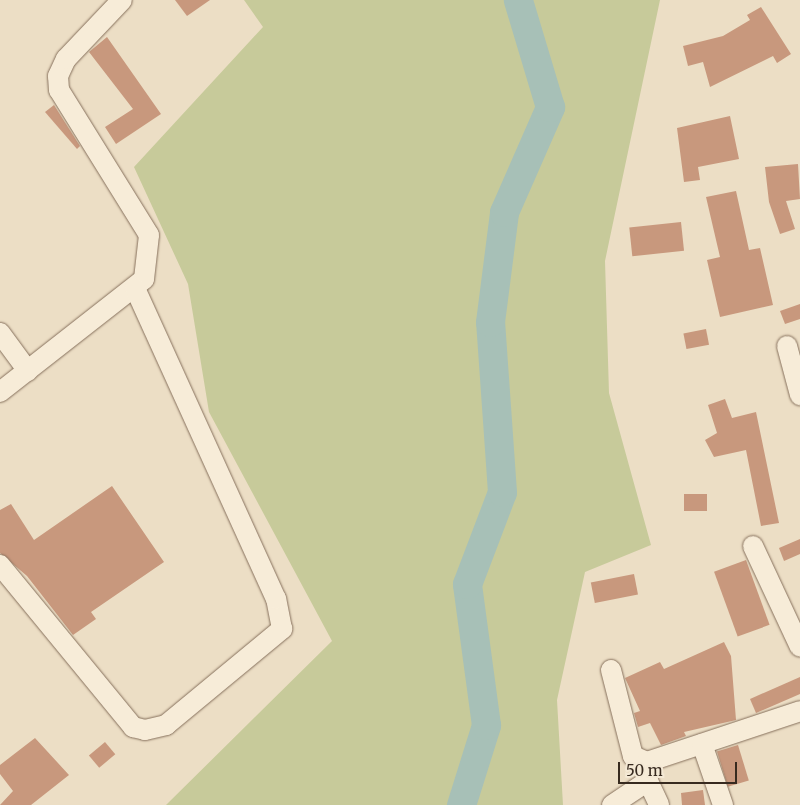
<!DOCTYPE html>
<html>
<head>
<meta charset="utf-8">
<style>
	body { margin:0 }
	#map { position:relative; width:800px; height:805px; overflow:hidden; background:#ecdec5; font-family:Merriweather,serif }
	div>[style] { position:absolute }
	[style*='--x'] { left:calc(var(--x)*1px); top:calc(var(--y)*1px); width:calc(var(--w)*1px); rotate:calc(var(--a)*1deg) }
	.green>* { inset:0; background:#c7ca9a }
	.river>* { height:29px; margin:-14.5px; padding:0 14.5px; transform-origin:14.5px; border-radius:14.5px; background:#a7c0b7 }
	.building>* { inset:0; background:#c8987d; transform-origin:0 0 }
	.roads { filter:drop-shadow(0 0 1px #86705c) drop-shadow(0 0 1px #86705c) }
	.minor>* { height:20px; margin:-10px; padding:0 10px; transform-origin:10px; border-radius:10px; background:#f7ecd8 }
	span { translate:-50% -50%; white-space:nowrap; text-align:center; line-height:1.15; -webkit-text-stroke:4px #f4e9d5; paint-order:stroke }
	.scale { position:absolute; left:618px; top:762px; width:119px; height:22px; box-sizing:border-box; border:2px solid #372a1f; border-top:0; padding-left:6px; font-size:15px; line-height:18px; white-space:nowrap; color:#372a1f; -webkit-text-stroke:4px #f4e9d5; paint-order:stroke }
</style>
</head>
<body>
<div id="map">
	<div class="green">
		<div style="clip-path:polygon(244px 0,660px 0,605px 261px,609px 393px,651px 545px,585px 572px,557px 700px,563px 805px,166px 805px,332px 641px,209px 412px,188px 284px,134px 167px,263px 27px)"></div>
	</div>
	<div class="river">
		<div style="--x:461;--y:805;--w:84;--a:-72.6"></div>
		<div style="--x:486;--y:725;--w:142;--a:-97.7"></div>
		<div style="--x:467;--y:584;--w:98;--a:-69.2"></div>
		<div style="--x:502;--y:492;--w:170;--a:-94"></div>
		<div style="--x:490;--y:322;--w:111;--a:-82.7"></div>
		<div style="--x:504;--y:212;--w:115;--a:-66.3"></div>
		<div style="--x:550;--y:107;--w:112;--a:-106.7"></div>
	</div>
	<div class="building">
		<div style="clip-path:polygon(175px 0,210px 0,187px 16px)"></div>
		<div style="clip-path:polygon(761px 7px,791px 54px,777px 63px,773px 56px,710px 87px,703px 62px,688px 66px,683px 46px,723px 36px,750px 20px,747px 15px)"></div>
		<div style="clip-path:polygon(107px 37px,161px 114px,116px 144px,105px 127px,133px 109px,89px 52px)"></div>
		<div style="clip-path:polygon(54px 105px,80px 146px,77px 149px,45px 112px)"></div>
		<div style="clip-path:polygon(730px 116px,739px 159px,698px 167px,700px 180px,684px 182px,677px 128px)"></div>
		<div style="clip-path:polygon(798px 164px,800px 199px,786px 201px,795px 229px,780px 234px,769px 202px,765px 167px)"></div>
		<div style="clip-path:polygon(736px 191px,749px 250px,760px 248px,773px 305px,720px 317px,707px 260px,720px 257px,706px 197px)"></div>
		<div style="left:681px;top:222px;width:29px;height:52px;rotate:84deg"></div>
		<div style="clip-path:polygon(800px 304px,800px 319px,785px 324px,780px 311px)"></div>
		<div style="left:706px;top:329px;width:16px;height:23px;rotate:79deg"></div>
		<div style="clip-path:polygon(725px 399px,732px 418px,756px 412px,779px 523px,761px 526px,746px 450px,714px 457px,705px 440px,717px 433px,708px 405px)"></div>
		<div style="clip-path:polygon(112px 486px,164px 562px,91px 612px,96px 619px,73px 635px,27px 576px,0 553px,0 510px,11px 504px,34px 540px)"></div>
		<div style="left:684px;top:494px;width:23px;height:17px"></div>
		<div style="clip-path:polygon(800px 539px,800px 554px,784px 561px,779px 548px)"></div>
		<div style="left:746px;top:560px;width:69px;height:34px;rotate:70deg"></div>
		<div style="left:634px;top:574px;width:21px;height:44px;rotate:79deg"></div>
		<div style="clip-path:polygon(724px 642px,731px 656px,736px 720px,684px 732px,686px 736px,661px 745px,650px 723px,638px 727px,634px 713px,640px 711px,625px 678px,660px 662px,664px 669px)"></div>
		<div style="clip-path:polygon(800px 677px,800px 694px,756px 713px,750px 699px)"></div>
		<div style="clip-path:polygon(35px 738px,69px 775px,31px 805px,0 805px,13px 791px,0 774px,0 765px)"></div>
		<div style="left:105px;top:742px;width:16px;height:21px;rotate:50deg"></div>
		<div style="left:738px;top:745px;width:37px;height:22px;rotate:73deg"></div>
		<div style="clip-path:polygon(703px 790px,705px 805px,682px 805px,681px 793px)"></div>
	</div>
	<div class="roads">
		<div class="minor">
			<div style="--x:0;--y:333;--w:47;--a:53.6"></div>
			<div style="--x:787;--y:346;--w:51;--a:75.1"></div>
			<div style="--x:0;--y:392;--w:183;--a:-38.1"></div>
			<div style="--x:144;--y:279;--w:44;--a:-83.5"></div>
			<div style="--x:149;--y:235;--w:171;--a:-121.8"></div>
			<div style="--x:59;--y:90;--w:14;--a:-94"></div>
			<div style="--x:58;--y:76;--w:19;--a:-65"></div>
			<div style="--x:66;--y:59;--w:81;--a:-46.5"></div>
			<div style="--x:753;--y:546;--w:111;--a:65"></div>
			<div style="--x:0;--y:565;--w:210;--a:50.6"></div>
			<div style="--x:133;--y:727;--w:12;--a:14"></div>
			<div style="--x:145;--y:730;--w:22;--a:-13"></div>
			<div style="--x:166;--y:725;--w:151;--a:-39.6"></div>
			<div style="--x:282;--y:629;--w:31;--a:-101"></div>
			<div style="--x:276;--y:599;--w:341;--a:-114.4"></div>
			<div style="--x:611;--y:670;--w:89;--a:75.7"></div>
			<div style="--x:633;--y:756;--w:15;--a:23"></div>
			<div style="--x:647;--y:762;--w:161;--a:-18.4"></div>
			<div style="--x:702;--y:744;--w:65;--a:71"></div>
			<div style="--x:647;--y:762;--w:19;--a:87"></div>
			<div style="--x:648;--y:781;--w:26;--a:65"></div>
			<div style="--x:612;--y:805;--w:43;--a:-33.7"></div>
		</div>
	</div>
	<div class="scale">50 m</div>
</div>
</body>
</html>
